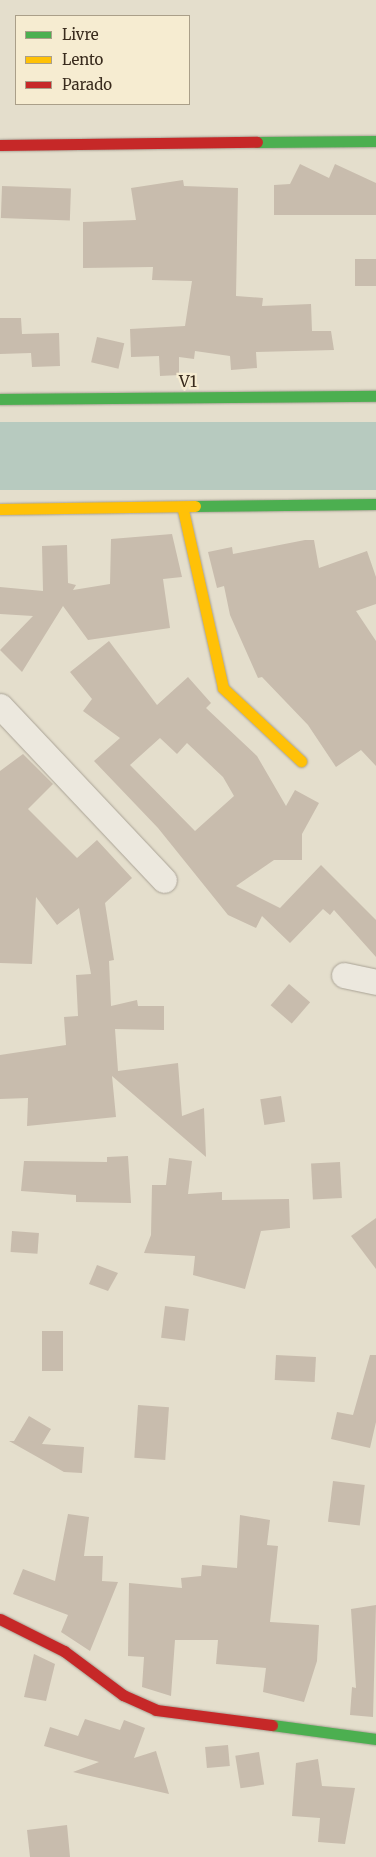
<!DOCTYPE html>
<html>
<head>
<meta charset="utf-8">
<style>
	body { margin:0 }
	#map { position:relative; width:376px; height:1857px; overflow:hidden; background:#e4decc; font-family:Merriweather,serif }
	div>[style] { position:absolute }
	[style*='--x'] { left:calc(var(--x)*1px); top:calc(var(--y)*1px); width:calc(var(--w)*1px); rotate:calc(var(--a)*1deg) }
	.water>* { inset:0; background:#b7cabf; transform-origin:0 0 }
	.building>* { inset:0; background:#c8bcad; transform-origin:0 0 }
	.roads { filter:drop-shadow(0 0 1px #a9a295) drop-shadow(0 0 1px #a9a295) }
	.street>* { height:25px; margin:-12.5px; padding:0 12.5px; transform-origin:12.5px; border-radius:12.5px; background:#ece8de }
	.fast>* { height:11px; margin:-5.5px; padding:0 5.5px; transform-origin:5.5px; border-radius:5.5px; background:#4caf50 }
	.slow>* { height:11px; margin:-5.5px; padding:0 5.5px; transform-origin:5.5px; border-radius:5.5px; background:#ffc107 }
	.jam>* { height:11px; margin:-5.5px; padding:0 5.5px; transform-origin:5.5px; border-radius:5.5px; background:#c62828 }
	span { translate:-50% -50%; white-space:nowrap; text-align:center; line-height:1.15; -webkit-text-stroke:4.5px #f6ecd1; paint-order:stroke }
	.street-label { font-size:16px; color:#392b1d }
	.legend { position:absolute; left:15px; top:15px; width:175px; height:90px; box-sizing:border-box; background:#f6ecd1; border:1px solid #aa9f89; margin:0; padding:6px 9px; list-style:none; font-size:15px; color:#392b1d }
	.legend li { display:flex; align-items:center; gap:10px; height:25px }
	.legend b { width:25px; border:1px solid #aa9f89 }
</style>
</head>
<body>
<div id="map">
	<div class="water">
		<div style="left:376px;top:422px;width:68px;height:376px;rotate:90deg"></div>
	</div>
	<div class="building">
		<div style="clip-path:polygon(300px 164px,329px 178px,335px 164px,376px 183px,376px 215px,274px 215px,274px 185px,290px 184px)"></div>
		<div style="clip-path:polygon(183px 180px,184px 186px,238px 188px,236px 296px,263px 298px,262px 306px,311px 304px,312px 331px,331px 331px,334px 350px,256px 352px,257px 368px,231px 370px,230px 356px,195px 351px,194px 359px,179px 357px,179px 375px,160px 376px,159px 356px,131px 357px,130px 329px,185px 326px,192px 281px,152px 280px,153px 267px,83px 268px,83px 222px,136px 220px,131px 188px)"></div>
		<div style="left:2px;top:186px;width:69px;height:32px;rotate:2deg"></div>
		<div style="left:376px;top:259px;width:27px;height:21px;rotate:90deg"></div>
		<div style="clip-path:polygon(0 318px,21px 318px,22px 334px,59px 333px,60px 366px,32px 367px,31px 353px,0 354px)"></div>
		<div style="left:97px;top:337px;width:28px;height:26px;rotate:13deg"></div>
		<div style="clip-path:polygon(172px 534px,182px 577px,163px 579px,170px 628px,88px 640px,63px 606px,22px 672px,0 650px,33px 616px,0 614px,0 587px,43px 591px,42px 546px,67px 545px,68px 583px,76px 585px,73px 590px,110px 584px,111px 539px)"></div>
		<div style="clip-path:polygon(305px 540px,314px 540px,319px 568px,367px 551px,376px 577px,376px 604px,356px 611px,376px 641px,376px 766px,361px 750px,336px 767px,308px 725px,262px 677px,258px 678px,230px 615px,224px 586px,217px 588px,208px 552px,232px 547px,233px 554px)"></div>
		<div style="clip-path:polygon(evenodd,109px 641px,157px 705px,188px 677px,211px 703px,206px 708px,257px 756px,286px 806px,295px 790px,319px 803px,302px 834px,302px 860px,274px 860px,236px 886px,280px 908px,321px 865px,376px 920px,376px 957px,334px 910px,330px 915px,323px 909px,290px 943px,262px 916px,256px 928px,228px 915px,158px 828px,94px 761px,120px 738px,83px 711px,92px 699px,70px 672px,109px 641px,160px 738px,177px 754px,187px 743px,223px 777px,234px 796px,195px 831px,130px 765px,160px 738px)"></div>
		<div style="clip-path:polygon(23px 754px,53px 784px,28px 809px,77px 858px,97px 840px,132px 878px,105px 903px,114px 960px,109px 961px,111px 1006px,137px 1000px,138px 1006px,164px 1006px,164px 1030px,115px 1029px,118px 1071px,178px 1063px,182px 1116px,204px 1108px,206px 1157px,112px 1076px,116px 1117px,27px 1126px,28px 1098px,0 1099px,0 1055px,66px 1045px,64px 1017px,78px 1016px,76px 975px,91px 974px,79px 908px,57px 925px,36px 897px,32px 964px,0 963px,0 771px)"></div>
		<div style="left:289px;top:984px;width:28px;height:28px;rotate:41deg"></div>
		<div style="left:281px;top:1096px;width:26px;height:21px;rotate:81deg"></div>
		<div style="clip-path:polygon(128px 1156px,131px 1203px,76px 1202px,76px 1195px,21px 1191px,24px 1161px,107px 1162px,107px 1157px)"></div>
		<div style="clip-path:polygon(169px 1158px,192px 1161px,188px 1194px,222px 1192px,222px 1200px,289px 1199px,290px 1228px,261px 1231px,245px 1289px,193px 1275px,195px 1256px,144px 1253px,151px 1235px,152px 1185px,166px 1185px)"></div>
		<div style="left:340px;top:1162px;width:36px;height:29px;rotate:87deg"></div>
		<div style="clip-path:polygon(376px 1218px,376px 1269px,351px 1236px)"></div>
		<div style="left:12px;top:1231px;width:27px;height:21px;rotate:4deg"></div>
		<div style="clip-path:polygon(97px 1265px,118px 1273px,108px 1291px,89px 1284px)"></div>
		<div style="left:165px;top:1306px;width:24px;height:32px;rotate:7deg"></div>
		<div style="left:42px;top:1331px;width:21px;height:40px"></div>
		<div style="left:276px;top:1355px;width:40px;height:25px;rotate:3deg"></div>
		<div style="clip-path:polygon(370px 1355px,376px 1355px,376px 1422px,370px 1448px,331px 1439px,337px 1412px,353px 1415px)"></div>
		<div style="left:138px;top:1405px;width:31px;height:53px;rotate:4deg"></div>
		<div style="clip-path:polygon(29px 1416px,51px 1429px,42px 1444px,84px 1447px,82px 1473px,64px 1472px,9px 1441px,14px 1441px)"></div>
		<div style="left:333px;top:1481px;width:32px;height:41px;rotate:7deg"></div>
		<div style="clip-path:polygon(68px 1514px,89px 1517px,84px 1556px,103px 1556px,102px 1581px,118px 1582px,90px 1651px,61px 1632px,68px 1615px,13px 1594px,23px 1569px,55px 1581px)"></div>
		<div style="clip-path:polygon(240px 1515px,270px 1520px,267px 1545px,278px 1546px,270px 1622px,319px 1625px,317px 1661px,304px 1702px,263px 1692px,266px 1668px,216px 1664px,218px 1640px,175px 1640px,171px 1696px,142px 1687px,144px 1657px,128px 1656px,129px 1583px,182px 1588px,181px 1578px,201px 1576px,202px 1565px,237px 1568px)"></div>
		<div style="clip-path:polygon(376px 1605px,373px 1717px,350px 1715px,352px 1687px,356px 1688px,351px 1609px)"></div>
		<div style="clip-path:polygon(34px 1654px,55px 1664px,46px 1701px,24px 1697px)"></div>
		<div style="clip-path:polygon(85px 1719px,120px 1730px,124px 1720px,145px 1728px,134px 1758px,156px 1751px,169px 1794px,73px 1772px,99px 1762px,44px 1746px,50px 1727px,78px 1736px)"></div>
		<div style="left:228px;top:1745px;width:21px;height:23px;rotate:85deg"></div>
		<div style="left:259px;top:1752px;width:33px;height:24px;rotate:81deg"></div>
		<div style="clip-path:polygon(318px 1759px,322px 1786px,355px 1788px,345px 1844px,318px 1842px,320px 1818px,292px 1816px,296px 1763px)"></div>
		<div style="clip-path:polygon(67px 1825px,70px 1857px,30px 1857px,27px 1830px)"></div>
	</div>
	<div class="roads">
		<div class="street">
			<div style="--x:0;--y:706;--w:239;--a:46.7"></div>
			<div style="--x:344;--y:975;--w:33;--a:12"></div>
		</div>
		<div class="fast">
			<div style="--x:257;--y:142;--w:119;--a:-0.5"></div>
			<div style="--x:0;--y:399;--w:376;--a:-0.5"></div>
			<div style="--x:195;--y:506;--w:181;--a:-0.6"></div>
			<div style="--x:272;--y:1725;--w:105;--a:7.7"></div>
		</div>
		<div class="slow">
			<div style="--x:0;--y:509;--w:195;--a:-0.9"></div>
			<div style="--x:183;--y:510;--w:182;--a:77.3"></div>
			<div style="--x:223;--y:688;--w:107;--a:43.1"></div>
		</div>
		<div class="jam">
			<div style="--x:0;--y:145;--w:257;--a:-0.7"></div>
			<div style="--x:0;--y:1619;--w:72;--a:26.6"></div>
			<div style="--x:64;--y:1651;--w:74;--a:36.7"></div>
			<div style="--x:123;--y:1695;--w:36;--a:24"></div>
			<div style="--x:156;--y:1710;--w:117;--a:7.4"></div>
		</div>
	</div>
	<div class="street-label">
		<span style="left:188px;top:381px">V1</span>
	</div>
	<ul class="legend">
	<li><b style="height:6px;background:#4caf50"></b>Livre</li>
	<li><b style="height:6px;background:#ffc107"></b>Lento</li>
	<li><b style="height:6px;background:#c62828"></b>Parado</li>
	</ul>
</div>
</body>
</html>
